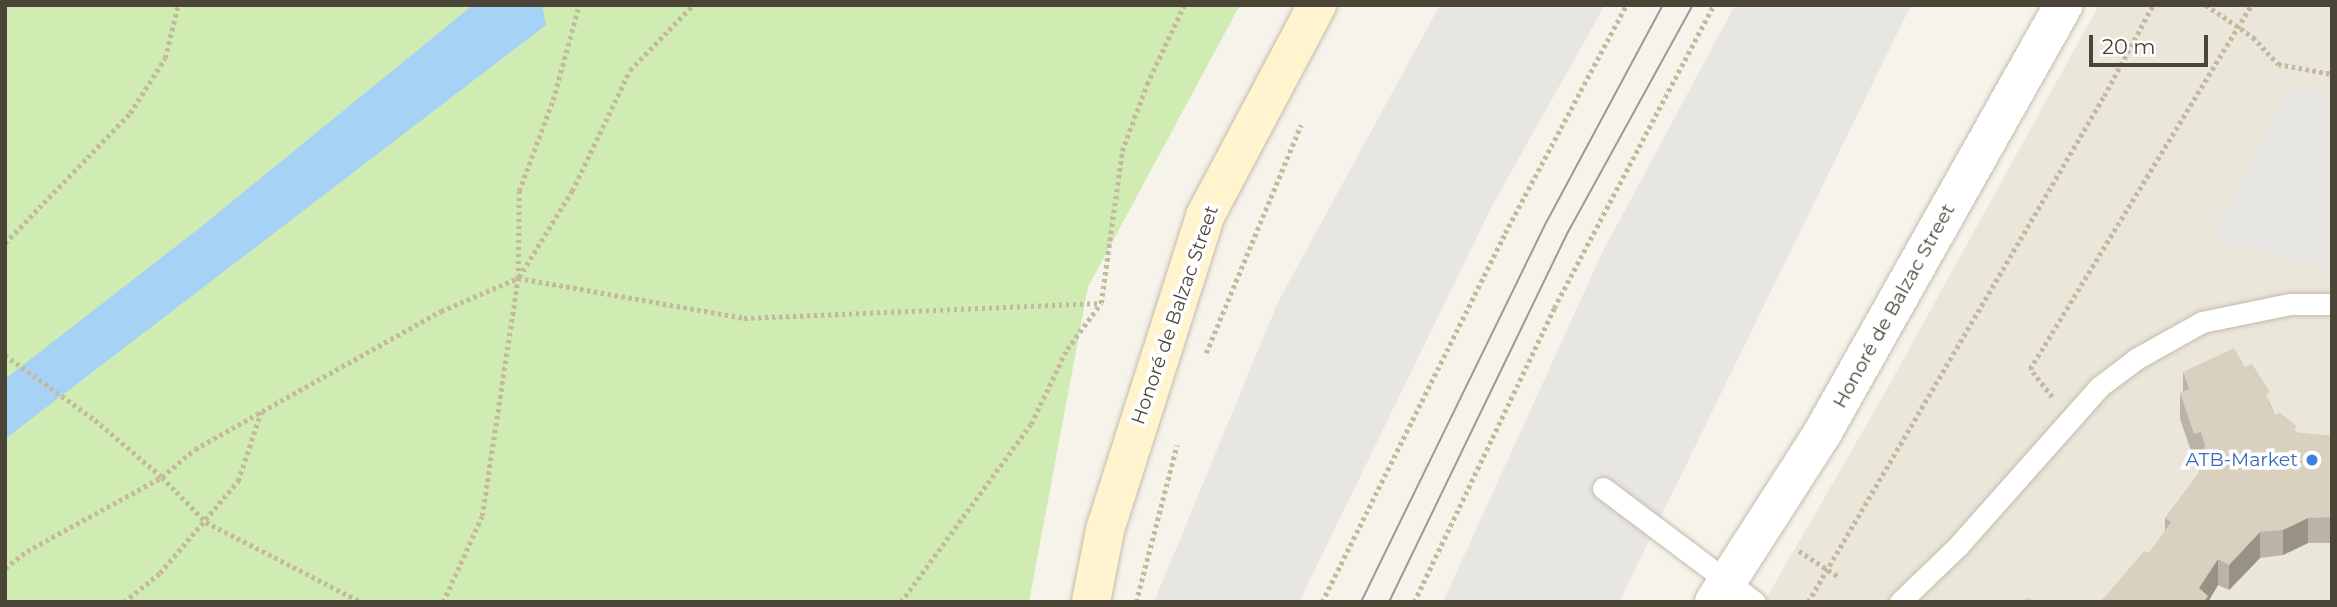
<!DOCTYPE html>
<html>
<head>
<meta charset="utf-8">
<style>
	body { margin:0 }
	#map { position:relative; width:2337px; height:607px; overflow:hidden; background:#f6f3eb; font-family:Montserrat,sans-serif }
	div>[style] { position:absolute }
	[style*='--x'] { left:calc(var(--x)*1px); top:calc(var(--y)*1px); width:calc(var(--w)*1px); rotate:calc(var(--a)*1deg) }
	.residential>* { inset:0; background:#eae6d9 }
	.green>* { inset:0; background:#d0ecb3 }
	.parking>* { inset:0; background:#e8e6e3 }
	.water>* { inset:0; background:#a6d2f5 }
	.path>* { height:4.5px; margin-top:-2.25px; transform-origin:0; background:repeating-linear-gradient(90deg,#c5b99d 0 3.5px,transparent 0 7px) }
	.roads { filter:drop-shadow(0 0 2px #c3bcad) drop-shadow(0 0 2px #c3bcad) }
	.service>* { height:21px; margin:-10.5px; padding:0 10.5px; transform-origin:10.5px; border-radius:10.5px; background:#fff }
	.tertiary>* { height:38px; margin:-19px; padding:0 19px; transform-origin:19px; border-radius:19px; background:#fff }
	.secondary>* { height:38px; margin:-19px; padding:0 19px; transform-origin:19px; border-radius:19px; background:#fff4cd }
	.tram>* { height:2px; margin:-1px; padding:0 1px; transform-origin:1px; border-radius:1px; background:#9a9a9a }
	.wall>* { inset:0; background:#bbb3a5 }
	.shaded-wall>* { inset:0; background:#989286 }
	.building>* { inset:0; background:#d9d0c0 }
	.dots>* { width:19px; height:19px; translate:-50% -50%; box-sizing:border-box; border:4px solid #fff; border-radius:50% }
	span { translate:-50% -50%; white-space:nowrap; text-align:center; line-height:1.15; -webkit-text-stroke:7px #fff; paint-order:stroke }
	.street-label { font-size:19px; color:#4b4538 }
	.shop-label { font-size:19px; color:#366cbe }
	.right { translate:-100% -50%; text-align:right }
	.frame { position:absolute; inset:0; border:7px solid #4b4538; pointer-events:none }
	.scale { position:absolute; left:2089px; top:35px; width:119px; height:32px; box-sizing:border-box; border:4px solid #4b4538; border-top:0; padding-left:9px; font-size:21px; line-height:24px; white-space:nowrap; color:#4b4538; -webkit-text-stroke:5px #fff; paint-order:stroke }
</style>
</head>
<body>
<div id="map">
	<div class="residential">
		<div style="clip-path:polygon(2099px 5px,2332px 5px,2332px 602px,1764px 602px,1882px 398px)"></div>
	</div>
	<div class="green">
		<div style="clip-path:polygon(5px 5px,1240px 5px,1088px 287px,1029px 602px,5px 602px)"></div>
	</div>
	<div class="parking">
		<div style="clip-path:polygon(1440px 5px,1605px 5px,1494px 202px,1299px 602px,1154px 602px,1278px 302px)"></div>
		<div style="clip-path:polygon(1735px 5px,1911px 5px,1619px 602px,1443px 602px,1602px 253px)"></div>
		<div style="clip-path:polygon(2289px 87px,2332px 93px,2332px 270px,2210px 238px)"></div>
	</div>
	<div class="water">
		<div style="clip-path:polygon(473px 5px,542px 5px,546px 25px,5px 439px,5px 379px,197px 230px)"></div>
	</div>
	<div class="path">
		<div style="--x:2206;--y:5;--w:57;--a:34.2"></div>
		<div style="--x:2253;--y:37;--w:37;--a:47"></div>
		<div style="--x:2278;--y:64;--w:55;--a:10.5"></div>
		<div style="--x:5;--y:243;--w:180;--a:-46.1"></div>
		<div style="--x:130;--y:113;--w:65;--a:-57.5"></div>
		<div style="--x:165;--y:58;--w:55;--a:-76.2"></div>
		<div style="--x:519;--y:277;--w:101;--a:-58.4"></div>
		<div style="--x:572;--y:191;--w:134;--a:-64.4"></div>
		<div style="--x:630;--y:70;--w:91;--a:-45.9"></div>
		<div style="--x:1206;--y:353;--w:247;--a:-67.4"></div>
		<div style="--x:5;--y:355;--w:111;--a:35.8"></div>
		<div style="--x:95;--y:420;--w:88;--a:40.4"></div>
		<div style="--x:162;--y:477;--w:63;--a:45.6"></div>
		<div style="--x:206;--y:522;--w:174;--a:27.3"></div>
		<div style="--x:2052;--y:397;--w:36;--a:-128"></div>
		<div style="--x:2030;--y:369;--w:426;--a:-58.7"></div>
		<div style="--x:1799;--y:551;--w:48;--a:33"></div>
		<div style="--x:5;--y:568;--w:28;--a:-38"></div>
		<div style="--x:27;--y:551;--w:154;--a:-28.7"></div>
		<div style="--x:162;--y:477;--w:43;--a:-40.3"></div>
		<div style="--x:195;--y:449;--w:282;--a:-29.3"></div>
		<div style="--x:441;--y:311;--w:84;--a:-23.2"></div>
		<div style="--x:518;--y:278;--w:230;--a:10"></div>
		<div style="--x:744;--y:318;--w:357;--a:-2.4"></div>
		<div style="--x:124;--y:602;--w:46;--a:-38.9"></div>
		<div style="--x:160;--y:573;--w:121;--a:-49.7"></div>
		<div style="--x:238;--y:481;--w:73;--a:-71.6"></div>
		<div style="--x:443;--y:602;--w:94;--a:-65.6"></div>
		<div style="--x:482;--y:516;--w:241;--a:-81.4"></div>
		<div style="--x:518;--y:278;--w:87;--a:-89.3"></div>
		<div style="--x:519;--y:191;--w:97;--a:-69.5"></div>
		<div style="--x:553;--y:100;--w:98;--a:-74.7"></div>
		<div style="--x:901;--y:602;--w:220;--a:-53.9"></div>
		<div style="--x:1031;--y:424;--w:83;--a:-64.4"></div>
		<div style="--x:1067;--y:349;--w:57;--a:-53.5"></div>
		<div style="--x:1101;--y:303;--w:153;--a:-82.1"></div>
		<div style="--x:1122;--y:151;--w:72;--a:-69.5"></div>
		<div style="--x:1147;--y:84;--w:87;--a:-64.9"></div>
		<div style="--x:1136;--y:602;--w:162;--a:-75.4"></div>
		<div style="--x:1322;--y:602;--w:412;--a:-63.6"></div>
		<div style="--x:1505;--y:233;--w:258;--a:-62"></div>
		<div style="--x:1414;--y:602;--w:326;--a:-64.5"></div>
		<div style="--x:1554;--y:308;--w:343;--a:-62.2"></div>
		<div style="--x:1808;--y:602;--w:586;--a:-59.67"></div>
		<div style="--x:2104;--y:96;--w:103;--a:-61.7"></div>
	</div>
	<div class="roads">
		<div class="service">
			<div style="--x:1603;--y:488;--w:190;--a:36.9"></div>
			<div style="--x:1900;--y:602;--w:81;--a:-44"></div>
			<div style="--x:1958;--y:546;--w:213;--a:-48.4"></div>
			<div style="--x:2099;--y:387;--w:46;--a:-37.1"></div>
			<div style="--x:2136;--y:359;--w:76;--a:-29.3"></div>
			<div style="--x:2202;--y:322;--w:90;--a:-11.6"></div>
			<div style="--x:2290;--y:304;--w:42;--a:0"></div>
		</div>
		<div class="tertiary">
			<div style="--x:1714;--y:602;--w:202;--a:-57.3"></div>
			<div style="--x:1823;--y:432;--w:490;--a:-60.6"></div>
		</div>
		<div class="secondary">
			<div style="--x:1091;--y:602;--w:73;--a:-79"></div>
			<div style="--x:1105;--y:530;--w:330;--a:-72.3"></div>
			<div style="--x:1205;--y:216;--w:239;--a:-62"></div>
		</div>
	</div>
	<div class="tram">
		<div style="--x:1361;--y:602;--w:424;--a:-64"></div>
		<div style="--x:1547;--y:221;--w:245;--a:-61.8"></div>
		<div style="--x:1389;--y:602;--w:411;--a:-64.2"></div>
		<div style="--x:1568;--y:232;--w:259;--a:-61.2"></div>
	</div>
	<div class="wall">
		<div style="clip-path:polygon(2245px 367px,2270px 403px,2275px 415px,2297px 433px,2332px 436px,2332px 543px,2308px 543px,2283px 555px,2260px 558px,2229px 590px,2218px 585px,2208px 602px,2104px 598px,2149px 553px,2165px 531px,2165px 518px,2199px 473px,2201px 458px,2194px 459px,2180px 419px,2180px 393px,2183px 392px,2183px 372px)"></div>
	</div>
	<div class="shaded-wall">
		<div style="clip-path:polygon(2308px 518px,2308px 543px,2283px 555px,2283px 530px)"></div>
		<div style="clip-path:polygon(2260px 532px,2260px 558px,2229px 590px,2229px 565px)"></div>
		<div style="clip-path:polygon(2218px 559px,2218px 585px,2208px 602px,2199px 602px,2199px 588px)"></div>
	</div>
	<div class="building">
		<div style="clip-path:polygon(2234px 348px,2245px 367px,2252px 364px,2270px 392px,2266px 395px,2275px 415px,2280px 413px,2297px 426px,2294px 432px,2332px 436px,2332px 517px,2308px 518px,2283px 530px,2260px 532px,2229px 565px,2218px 559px,2199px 588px,2208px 596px,2204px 602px,2097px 602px,2104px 598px,2144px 551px,2149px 553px,2171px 522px,2165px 518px,2199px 473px,2205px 445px,2201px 432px,2194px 434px,2180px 393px,2189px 389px,2183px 372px)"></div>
		<div style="clip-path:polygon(2026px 598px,2045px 602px,2025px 602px)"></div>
	</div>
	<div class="dots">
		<div style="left:2312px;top:460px;background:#3f7fe0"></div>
	</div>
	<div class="street-label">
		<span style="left:1894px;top:306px;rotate:-61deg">Honoré de Balzac Street</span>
		<span style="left:1175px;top:315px;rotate:-71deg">Honoré de Balzac Street</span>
	</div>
	<div class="shop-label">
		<span class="right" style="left:2298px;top:460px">ATB-Market</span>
	</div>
	<div class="frame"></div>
	<div class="scale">20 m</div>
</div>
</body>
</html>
